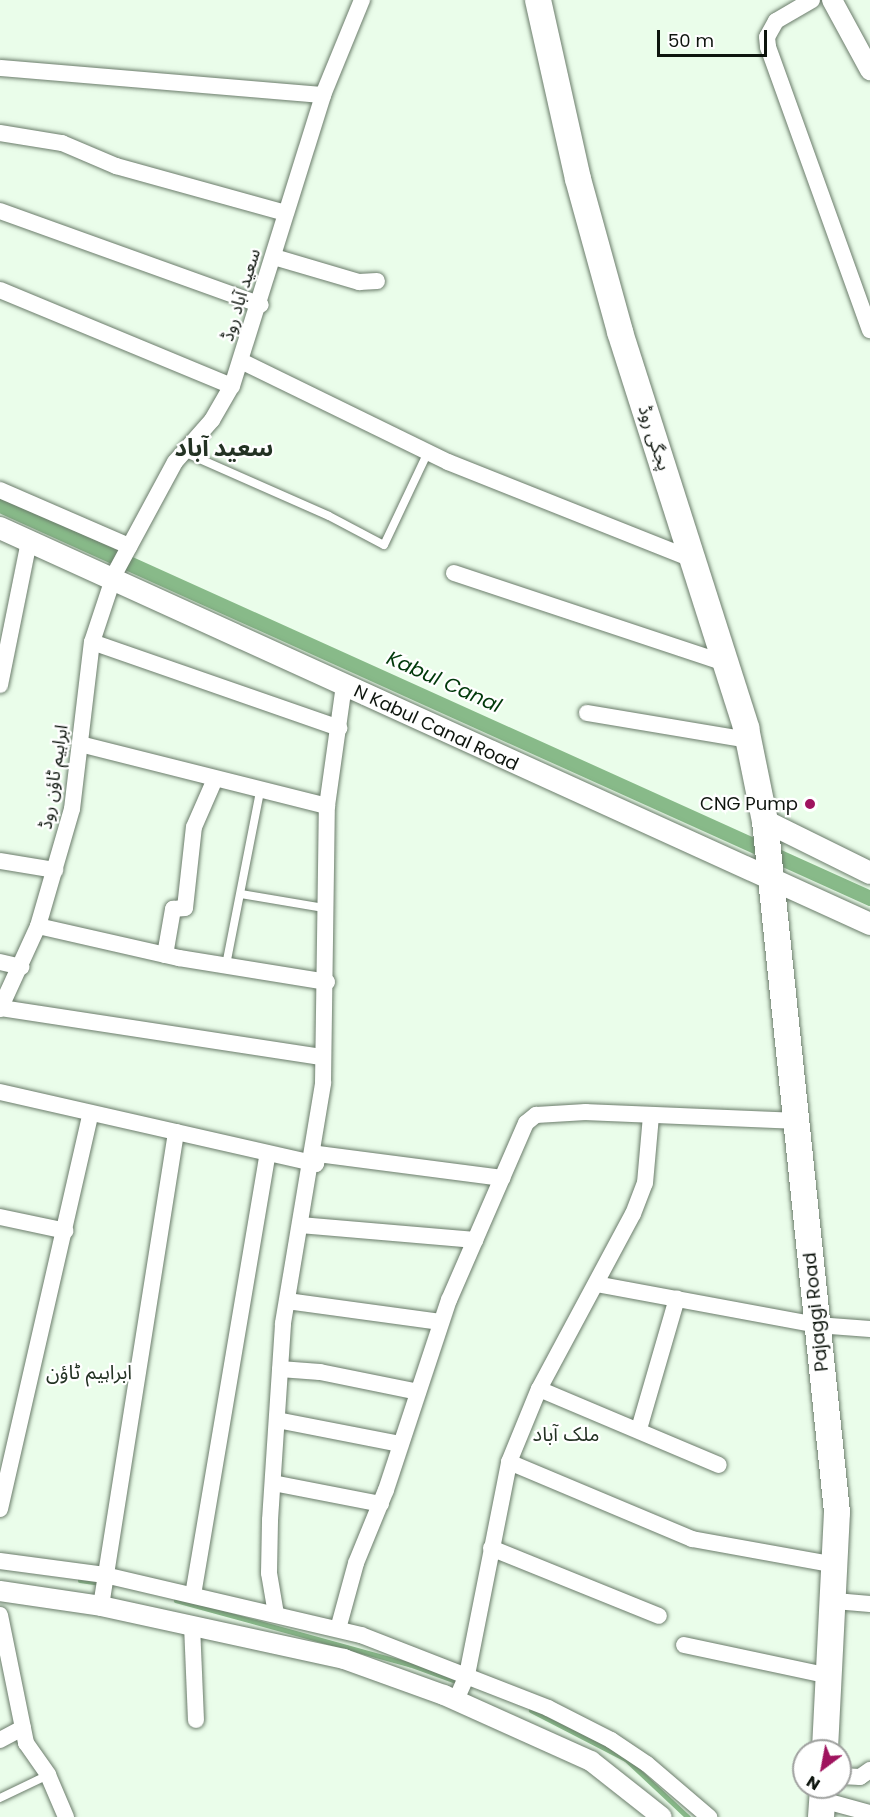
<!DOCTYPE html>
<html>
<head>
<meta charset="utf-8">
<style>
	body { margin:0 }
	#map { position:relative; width:870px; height:1817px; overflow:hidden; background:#eafdea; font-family:Poppins,"Noto Sans Arabic",sans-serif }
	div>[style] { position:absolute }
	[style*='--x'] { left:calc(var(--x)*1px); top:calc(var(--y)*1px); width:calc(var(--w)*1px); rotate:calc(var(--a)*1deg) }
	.stream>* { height:4.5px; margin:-2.25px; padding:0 2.25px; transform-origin:2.25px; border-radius:2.25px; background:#88ba89 }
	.canal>* { height:15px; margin:-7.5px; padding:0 7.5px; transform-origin:7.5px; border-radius:7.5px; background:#88ba89 }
	.roads { filter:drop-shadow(0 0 2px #6b7c6b) drop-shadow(0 0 2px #6b7c6b) }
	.service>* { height:8px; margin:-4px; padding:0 4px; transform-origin:4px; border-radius:4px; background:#fff }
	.minor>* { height:16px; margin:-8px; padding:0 8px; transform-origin:8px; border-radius:8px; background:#fff }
	.tertiary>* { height:20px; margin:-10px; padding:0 10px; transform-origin:10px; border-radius:10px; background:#fff }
	.secondary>* { height:22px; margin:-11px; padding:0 11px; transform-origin:11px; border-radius:11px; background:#fff }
	.primary>* { height:26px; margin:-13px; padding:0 13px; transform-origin:13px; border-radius:13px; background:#fff }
	.dots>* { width:16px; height:16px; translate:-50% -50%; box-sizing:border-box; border:3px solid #fff; border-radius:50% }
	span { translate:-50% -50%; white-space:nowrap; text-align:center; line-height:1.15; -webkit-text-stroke:4.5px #fff; paint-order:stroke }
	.street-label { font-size:18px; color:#0e150e }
	.poi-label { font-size:18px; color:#0e150e }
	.right { translate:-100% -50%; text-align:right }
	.water-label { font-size:20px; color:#00390a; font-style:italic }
	.neighbourhood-label { font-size:20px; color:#233223 }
	.district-label { font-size:24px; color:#233223; font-weight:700 }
	.north { position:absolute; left:792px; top:1739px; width:60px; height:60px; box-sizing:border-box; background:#fff; border:2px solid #9fa19f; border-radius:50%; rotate:212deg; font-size:16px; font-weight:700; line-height:24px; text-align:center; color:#0e150e }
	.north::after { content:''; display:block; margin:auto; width:21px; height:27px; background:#9f135e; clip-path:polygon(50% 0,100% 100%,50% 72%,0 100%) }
	.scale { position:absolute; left:657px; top:30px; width:110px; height:27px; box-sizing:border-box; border:3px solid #0e150e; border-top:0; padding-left:8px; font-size:18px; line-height:21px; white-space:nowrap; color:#0e150e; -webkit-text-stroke:4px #fff; paint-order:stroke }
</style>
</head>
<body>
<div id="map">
	<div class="stream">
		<div style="--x:80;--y:1580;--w:21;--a:8"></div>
		<div style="--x:176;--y:1600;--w:242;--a:15.4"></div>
		<div style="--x:409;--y:1664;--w:53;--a:19.8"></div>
		<div style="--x:531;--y:1710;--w:107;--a:27.3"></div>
		<div style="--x:626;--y:1759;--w:85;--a:43.1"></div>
	</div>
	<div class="canal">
		<div style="--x:0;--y:505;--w:955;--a:24.31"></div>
	</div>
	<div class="roads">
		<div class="service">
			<div style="--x:184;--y:452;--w:158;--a:23.8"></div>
			<div style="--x:329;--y:516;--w:62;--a:27.8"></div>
			<div style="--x:384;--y:545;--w:103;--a:-64.7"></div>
			<div style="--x:241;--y:894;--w:84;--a:9.6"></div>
			<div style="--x:226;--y:965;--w:177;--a:-78.9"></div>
			<div style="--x:0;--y:1798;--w:53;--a:-25.6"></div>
		</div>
		<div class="minor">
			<div style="--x:812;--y:0;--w:42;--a:149.7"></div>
			<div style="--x:776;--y:21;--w:18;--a:119"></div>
			<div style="--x:767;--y:37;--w:10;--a:84"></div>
			<div style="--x:768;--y:47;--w:301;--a:70.2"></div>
			<div style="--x:0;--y:68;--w:324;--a:4.8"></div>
			<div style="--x:0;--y:133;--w:63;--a:9.2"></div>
			<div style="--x:62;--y:143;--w:59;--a:23.1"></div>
			<div style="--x:116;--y:166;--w:176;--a:15.5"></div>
			<div style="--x:0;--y:211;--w:277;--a:19.8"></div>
			<div style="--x:274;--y:257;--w:89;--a:16.4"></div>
			<div style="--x:359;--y:282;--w:18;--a:-3"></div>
			<div style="--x:0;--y:290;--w:251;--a:22.5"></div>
			<div style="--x:241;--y:361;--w:230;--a:26"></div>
			<div style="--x:448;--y:462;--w:263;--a:21.7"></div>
			<div style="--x:0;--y:490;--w:141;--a:23.5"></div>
			<div style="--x:454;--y:573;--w:286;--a:18.4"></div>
			<div style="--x:92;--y:642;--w:262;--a:19.2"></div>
			<div style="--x:0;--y:685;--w:147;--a:-78.6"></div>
			<div style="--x:587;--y:713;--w:164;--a:9.5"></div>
			<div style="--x:80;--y:744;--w:255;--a:14.1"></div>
			<div style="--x:0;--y:861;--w:56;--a:9.3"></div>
			<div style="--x:38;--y:926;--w:145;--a:12.8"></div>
			<div style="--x:179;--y:958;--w:150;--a:9.2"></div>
			<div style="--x:165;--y:955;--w:47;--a:-80.1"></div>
			<div style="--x:173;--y:909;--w:12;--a:-5"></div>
			<div style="--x:185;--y:908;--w:81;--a:-83.7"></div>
			<div style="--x:194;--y:827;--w:52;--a:-66.4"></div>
			<div style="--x:0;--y:962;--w:22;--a:13"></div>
			<div style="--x:1;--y:1008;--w:324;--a:8.7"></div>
			<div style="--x:0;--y:1009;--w:91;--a:-65.4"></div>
			<div style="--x:38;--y:926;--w:122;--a:-73.8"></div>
			<div style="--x:72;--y:809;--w:168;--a:-83.2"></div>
			<div style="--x:92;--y:642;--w:73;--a:-71.6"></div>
			<div style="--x:115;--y:573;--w:126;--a:-61.6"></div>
			<div style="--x:175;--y:462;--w:56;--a:-48.6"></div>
			<div style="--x:212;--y:420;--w:39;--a:-60"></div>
			<div style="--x:232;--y:386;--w:305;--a:-72.6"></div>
			<div style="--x:323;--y:95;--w:103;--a:-67.7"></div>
			<div style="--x:0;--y:1092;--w:324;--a:12.8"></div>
			<div style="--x:316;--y:1164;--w:10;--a:-79"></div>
			<div style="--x:318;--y:1154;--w:186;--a:7.4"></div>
			<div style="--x:0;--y:1217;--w:67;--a:12"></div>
			<div style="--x:300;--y:1225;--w:176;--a:4.9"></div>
			<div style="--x:596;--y:1284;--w:225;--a:10.5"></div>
			<div style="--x:817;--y:1325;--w:53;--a:4.3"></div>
			<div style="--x:287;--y:1301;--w:155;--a:7.8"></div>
			<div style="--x:280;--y:1369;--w:40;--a:4.3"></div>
			<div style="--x:320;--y:1372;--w:100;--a:11.5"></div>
			<div style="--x:539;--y:1389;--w:195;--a:22.9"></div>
			<div style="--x:277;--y:1420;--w:126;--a:11"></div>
			<div style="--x:639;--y:1429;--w:136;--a:-73.8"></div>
			<div style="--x:509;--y:1462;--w:199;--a:22.8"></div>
			<div style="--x:692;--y:1539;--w:147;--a:10.2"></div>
			<div style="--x:273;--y:1483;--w:110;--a:11"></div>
			<div style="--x:0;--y:1509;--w:406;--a:-77.1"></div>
			<div style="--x:491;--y:1548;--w:181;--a:22"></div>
			<div style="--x:0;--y:1561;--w:106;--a:7.6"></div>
			<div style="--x:105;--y:1575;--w:263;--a:13.2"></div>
			<div style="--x:361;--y:1635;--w:201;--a:21.3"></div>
			<div style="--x:548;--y:1708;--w:71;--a:26.9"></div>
			<div style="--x:611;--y:1740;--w:43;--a:33.7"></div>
			<div style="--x:647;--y:1764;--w:82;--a:40.5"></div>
			<div style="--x:193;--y:1595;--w:448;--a:-80.4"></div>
			<div style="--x:835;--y:1601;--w:35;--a:5"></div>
			<div style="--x:101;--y:1606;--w:480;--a:-81"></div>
			<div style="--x:276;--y:1614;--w:42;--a:-99.7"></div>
			<div style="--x:269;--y:1573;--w:53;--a:-88.9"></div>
			<div style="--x:270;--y:1520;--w:197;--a:-86.2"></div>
			<div style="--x:283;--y:1323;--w:243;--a:-80.5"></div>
			<div style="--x:323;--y:1083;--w:277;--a:-89.2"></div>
			<div style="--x:327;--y:806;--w:122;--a:-82"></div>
			<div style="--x:0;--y:1615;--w:131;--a:78.5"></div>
			<div style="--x:26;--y:1743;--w:39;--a:55"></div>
			<div style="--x:48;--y:1775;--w:46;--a:66.8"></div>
			<div style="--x:192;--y:1625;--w:95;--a:87.6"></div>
			<div style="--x:338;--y:1629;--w:68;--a:-74.7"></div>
			<div style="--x:356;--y:1563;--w:79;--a:-67.7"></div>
			<div style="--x:386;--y:1490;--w:200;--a:-71.7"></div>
			<div style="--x:449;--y:1300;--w:193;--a:-66.5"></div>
			<div style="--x:526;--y:1123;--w:13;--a:-39"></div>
			<div style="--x:536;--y:1115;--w:50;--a:-3.4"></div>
			<div style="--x:586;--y:1112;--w:211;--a:2.4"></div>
			<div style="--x:684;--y:1645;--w:149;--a:12"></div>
			<div style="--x:456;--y:1700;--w:27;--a:-66"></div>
			<div style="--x:467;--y:1675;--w:217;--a:-78.8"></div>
			<div style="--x:509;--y:1462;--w:79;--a:-67.7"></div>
			<div style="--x:539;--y:1389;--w:199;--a:-61.8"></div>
			<div style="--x:633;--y:1214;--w:33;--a:-69"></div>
			<div style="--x:645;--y:1183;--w:67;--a:-84.9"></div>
			<div style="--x:0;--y:1740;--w:26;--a:-28"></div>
			<div style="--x:840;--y:1776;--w:20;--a:3"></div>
			<div style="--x:860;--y:1777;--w:12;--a:-35"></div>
			<div style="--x:822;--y:1800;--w:50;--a:15.2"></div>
		</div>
		<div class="tertiary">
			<div style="--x:832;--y:0;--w:80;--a:61.5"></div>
			<div style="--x:0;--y:1591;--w:102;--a:8.4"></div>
			<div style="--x:101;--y:1606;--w:249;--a:12.3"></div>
			<div style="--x:344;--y:1659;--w:106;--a:19.8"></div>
			<div style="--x:444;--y:1695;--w:161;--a:24.2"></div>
			<div style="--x:591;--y:1761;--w:90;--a:38.3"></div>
		</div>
		<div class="secondary">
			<div style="--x:0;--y:528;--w:956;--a:24.47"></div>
			<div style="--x:765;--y:821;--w:117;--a:26.3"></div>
		</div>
		<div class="primary">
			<div style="--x:538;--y:0;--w:183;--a:77.4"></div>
			<div style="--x:578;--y:179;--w:159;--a:74.6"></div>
			<div style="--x:620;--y:332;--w:416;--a:72.3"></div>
			<div style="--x:746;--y:728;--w:95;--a:78.5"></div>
			<div style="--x:765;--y:821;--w:695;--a:84.05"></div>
			<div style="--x:837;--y:1512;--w:239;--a:92.9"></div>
			<div style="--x:821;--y:1817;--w:30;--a:-86"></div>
		</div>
	</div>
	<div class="dots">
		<div style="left:810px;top:804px;background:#9f135e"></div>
	</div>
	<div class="street-label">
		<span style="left:241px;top:295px;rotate:-73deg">سعید آباد روڈ</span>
		<span style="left:654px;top:438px;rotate:72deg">پجگی روڈ</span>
		<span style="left:436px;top:728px;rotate:25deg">N Kabul Canal Road</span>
		<span style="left:54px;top:777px;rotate:-81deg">ابراہیم ٹاؤن روڈ</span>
		<span style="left:816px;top:1312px;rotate:-96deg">Pajaggi Road</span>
	</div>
	<div class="poi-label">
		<span class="right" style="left:798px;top:804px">CNG Pump</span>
	</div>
	<div class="water-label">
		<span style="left:444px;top:682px;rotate:24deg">Kabul Canal</span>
	</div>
	<div class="neighbourhood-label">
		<span style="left:89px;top:1372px">ابراہیم ٹاؤن</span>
		<span style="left:566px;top:1434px">ملک آباد</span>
	</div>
	<div class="district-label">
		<span style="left:224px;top:448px">سعید آباد</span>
	</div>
	<div class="north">N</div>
	<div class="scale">50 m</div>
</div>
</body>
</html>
